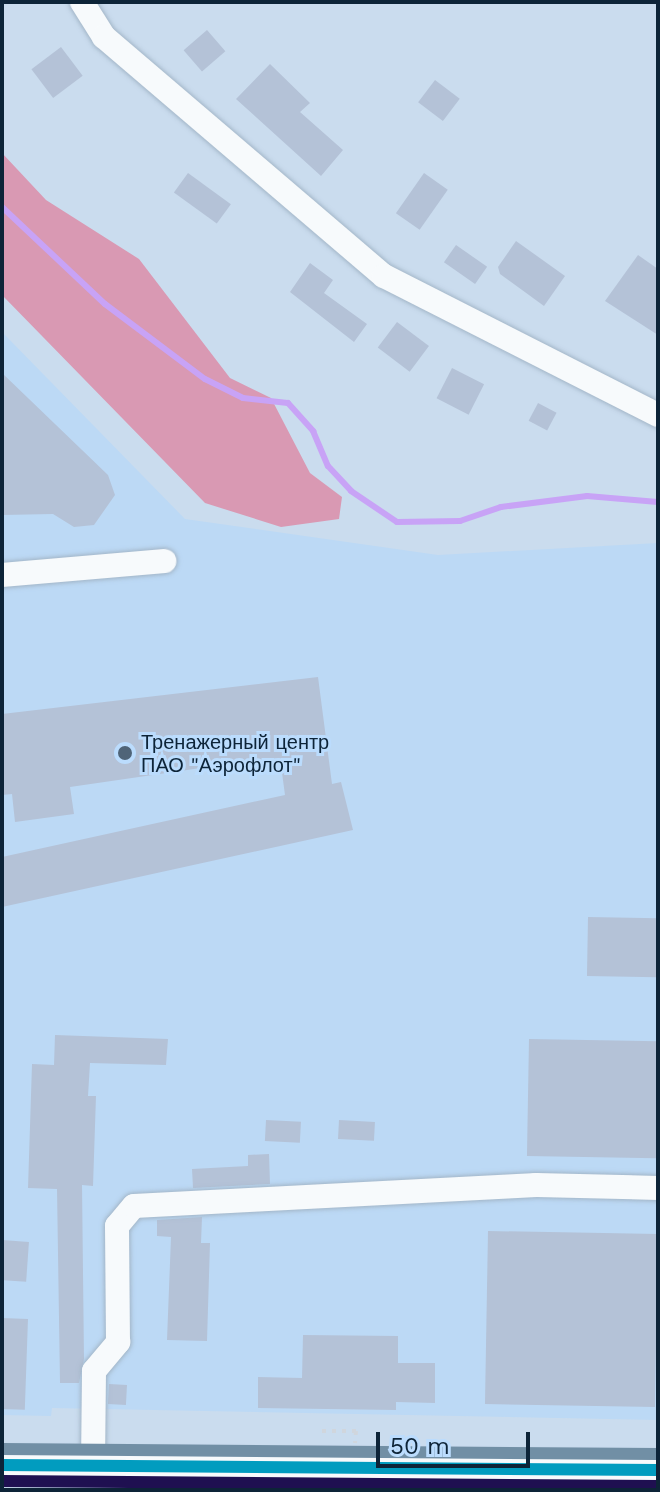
<!DOCTYPE html>
<html>
<head>
<meta charset="utf-8">
<style>
	body { margin:0 }
	#map { position:relative; width:660px; height:1492px; overflow:hidden; background:#cadcee; font-family:"Work Sans",sans-serif }
	div>[style] { position:absolute }
	[style*='--x'] { left:calc(var(--x)*1px); top:calc(var(--y)*1px); width:calc(var(--w)*1px); rotate:calc(var(--a)*1deg) }
	.built>* { inset:0; background:#bcd9f5 }
	.forest>* { inset:0; background:#d999b3 }
	.stream>* { height:6px; margin:-3px; padding:0 3px; transform-origin:3px; border-radius:3px; background:#c8a3f6 }
	.building>* { inset:0; background:#b4c2d7; transform-origin:0 0 }
	.path>* { height:4px; margin-top:-2px; transform-origin:0; background:repeating-linear-gradient(90deg,#d0d6dd 0 4px,transparent 0 10px) }
	.roads { filter:drop-shadow(0 0 2px #a3b6c8) drop-shadow(0 0 2px #a3b6c8) }
	.minor>* { height:24px; margin:-12px; padding:0 12px; transform-origin:12px; border-radius:12px; background:#f7fafc }
	.major>* { height:32px; margin:-16px; padding:0 16px; transform-origin:16px; border-radius:16px; background:#f7fafc }
	.bus-1>* { height:12px; margin:-6px; padding:0 6px; transform-origin:6px; border-radius:6px; background:#019cbf }
	.bus-2>* { height:12px; margin:-6px; padding:0 6px; transform-origin:6px; border-radius:6px; background:#1f1051 }
	.bus-3>* { height:12px; margin:-6px; padding:0 6px; transform-origin:6px; border-radius:6px; background:#718fa5 }
	.dots>* { width:22px; height:22px; translate:-50% -50%; box-sizing:border-box; border:4px solid #bbdcfd; border-radius:50% }
	span { translate:-50% -50%; white-space:nowrap; text-align:center; line-height:1.15; -webkit-text-stroke:6px #bbdcfd; paint-order:stroke }
	.poi-label { font-size:20px; color:#0d2438 }
	.left { translate:0 -50%; text-align:left }
	.frame { position:absolute; inset:0; border:4px solid #0d2438; pointer-events:none }
	.scale { position:absolute; left:376px; top:1432px; width:154px; height:36px; box-sizing:border-box; border:4px solid #0d2438; border-top:0; padding-left:10px; font-size:24px; line-height:28px; white-space:nowrap; color:#0d2438; -webkit-text-stroke:6px #bbdcfd; paint-order:stroke }
</style>
</head>
<body>
<div id="map">
	<div class="built">
		<div style="clip-path:polygon(2px 332px,185px 519px,438px 555px,658px 543px,658px 1420px,52px 1408px,51px 1416px,2px 1415px)"></div>
	</div>
	<div class="forest">
		<div style="clip-path:polygon(2px 153px,46px 200px,139px 259px,230px 378px,271px 398px,310px 473px,342px 497px,339px 519px,281px 527px,205px 503px,2px 295px)"></div>
	</div>
	<div class="stream">
		<div style="--x:2;--y:207;--w:141;--a:43.3"></div>
		<div style="--x:105;--y:304;--w:125;--a:36.9"></div>
		<div style="--x:205;--y:379;--w:42;--a:26.6"></div>
		<div style="--x:243;--y:398;--w:45;--a:6.3"></div>
		<div style="--x:288;--y:403;--w:38;--a:48"></div>
		<div style="--x:313;--y:431;--w:38;--a:67"></div>
		<div style="--x:328;--y:466;--w:34;--a:47"></div>
		<div style="--x:351;--y:491;--w:55;--a:34"></div>
		<div style="--x:397;--y:522;--w:63;--a:-0.9"></div>
		<div style="--x:460;--y:521;--w:43;--a:-18.9"></div>
		<div style="--x:501;--y:507;--w:87;--a:-7.3"></div>
		<div style="--x:587;--y:496;--w:71;--a:4.8"></div>
	</div>
	<div class="building">
		<div style="left:207px;top:30px;width:28px;height:31px;rotate:49deg"></div>
		<div style="left:61px;top:47px;width:36px;height:37px;rotate:53deg"></div>
		<div style="clip-path:polygon(270px 64px,310px 103px,300px 112px,343px 150px,321px 176px,236px 99px)"></div>
		<div style="left:435px;top:80px;width:31px;height:28px;rotate:37deg"></div>
		<div style="left:188px;top:173px;width:53px;height:24px;rotate:36deg"></div>
		<div style="left:424px;top:173px;width:29px;height:49px;rotate:35deg"></div>
		<div style="clip-path:polygon(516px 241px,565px 276px,544px 306px,500px 274px,498px 267px)"></div>
		<div style="left:456px;top:245px;width:38px;height:21px;rotate:35deg"></div>
		<div style="clip-path:polygon(638px 255px,658px 269px,658px 335px,605px 301px)"></div>
		<div style="clip-path:polygon(310px 263px,333px 280px,324px 293px,367px 324px,354px 342px,290px 292px)"></div>
		<div style="left:397px;top:322px;width:40px;height:32px;rotate:37deg"></div>
		<div style="left:452px;top:368px;width:36px;height:34px;rotate:27deg"></div>
		<div style="clip-path:polygon(2px 373px,108px 475px,115px 495px,94px 525px,74px 527px,53px 514px,2px 515px)"></div>
		<div style="left:538px;top:403px;width:21px;height:20px;rotate:28deg"></div>
		<div style="clip-path:polygon(318px 677px,332px 784px,341px 782px,353px 830px,2px 907px,2px 857px,285px 795px,280px 758px,249px 761px,70px 787px,74px 814px,15px 822px,12px 794px,2px 795px,2px 714px)"></div>
		<div style="left:588px;top:917px;width:70px;height:59px;rotate:1deg"></div>
		<div style="clip-path:polygon(55px 1035px,168px 1039px,166px 1065px,90px 1063px,88px 1096px,96px 1096px,93px 1186px,82px 1185px,84px 1359px,79px 1383px,60px 1383px,57px 1189px,28px 1188px,32px 1064px,54px 1065px)"></div>
		<div style="left:529px;top:1039px;width:129px;height:117px;rotate:1deg"></div>
		<div style="left:266px;top:1120px;width:35px;height:21px;rotate:3deg"></div>
		<div style="left:339px;top:1120px;width:36px;height:19px;rotate:3deg"></div>
		<div style="clip-path:polygon(269px 1154px,270px 1184px,193px 1188px,192px 1169px,248px 1166px,248px 1155px)"></div>
		<div style="clip-path:polygon(202px 1217px,201px 1243px,210px 1243px,207px 1341px,167px 1340px,171px 1237px,157px 1236px,157px 1220px)"></div>
		<div style="left:488px;top:1231px;width:170px;height:173px;rotate:1deg"></div>
		<div style="left:2px;top:1240px;width:27px;height:40px;rotate:4deg"></div>
		<div style="left:2px;top:1318px;width:26px;height:91px;rotate:2deg"></div>
		<div style="clip-path:polygon(303px 1335px,398px 1336px,398px 1363px,435px 1363px,435px 1403px,396px 1402px,396px 1410px,258px 1408px,258px 1377px,302px 1378px)"></div>
		<div style="left:109px;top:1384px;width:18px;height:20px;rotate:3deg"></div>
	</div>
	<div class="path">
		<div style="--x:322;--y:1431;--w:34;--a:0"></div>
		<div style="--x:356;--y:1431;--w:12;--a:95"></div>
	</div>
	<div class="roads">
		<div class="minor">
			<div style="--x:82;--y:2;--w:41;--a:57.8"></div>
			<div style="--x:104;--y:37;--w:368;--a:40.5"></div>
			<div style="--x:384;--y:276;--w:307;--a:26.9"></div>
			<div style="--x:2;--y:575;--w:163;--a:-4.9"></div>
			<div style="--x:93;--y:1466;--w:95;--a:-89.4"></div>
			<div style="--x:94;--y:1371;--w:38;--a:-50"></div>
			<div style="--x:118;--y:1342;--w:116;--a:-90.5"></div>
			<div style="--x:117;--y:1226;--w:26;--a:-50"></div>
			<div style="--x:134;--y:1206;--w:403;--a:-3"></div>
			<div style="--x:536;--y:1185;--w:122;--a:1.4"></div>
			<div style="--x:231;--y:1470;--w:46;--a:26"></div>
		</div>
		<div class="major">
			<div style="--x:2;--y:1465;--w:656;--a:0.44"></div>
		</div>
	</div>
	<div class="bus-1">
		<div style="--x:2;--y:1465;--w:656;--a:0.44"></div>
	</div>
	<div class="bus-2">
		<div style="--x:2;--y:1481;--w:656;--a:0.44"></div>
	</div>
	<div class="bus-3">
		<div style="--x:2;--y:1449;--w:656;--a:0.44"></div>
	</div>
	<div class="dots">
		<div style="left:125px;top:753px;background:#4f6478"></div>
	</div>
	<div class="poi-label">
		<span class="left" style="left:141px;top:754px">Тренажерный центр<br>ПАО "Аэрофлот"</span>
	</div>
	<div class="frame"></div>
	<div class="scale">50 m</div>
</div>
</body>
</html>
